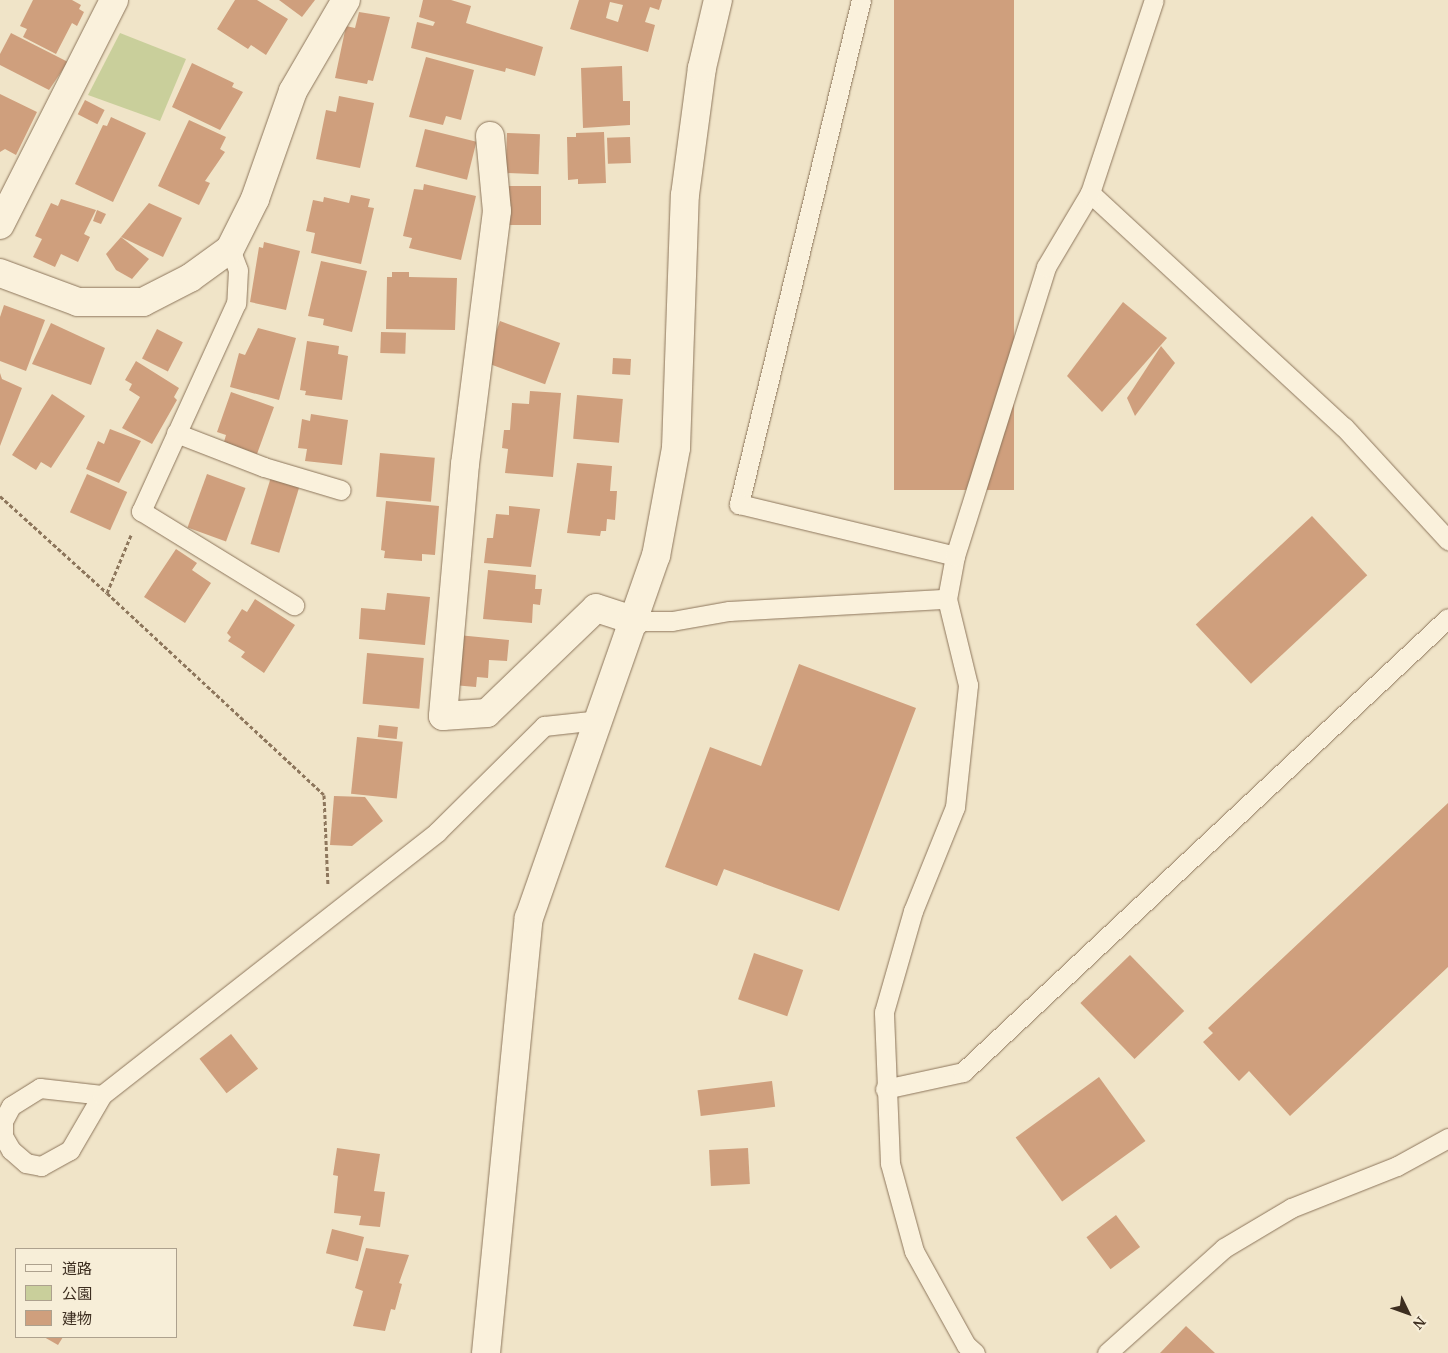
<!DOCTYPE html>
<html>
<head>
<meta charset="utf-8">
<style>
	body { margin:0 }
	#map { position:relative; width:1448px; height:1353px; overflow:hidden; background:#f0e4c8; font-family:"Noto Serif","Noto Sans JP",serif }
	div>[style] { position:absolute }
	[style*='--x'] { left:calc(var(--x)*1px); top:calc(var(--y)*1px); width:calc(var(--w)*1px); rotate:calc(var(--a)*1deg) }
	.green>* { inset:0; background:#c9cf9b }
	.building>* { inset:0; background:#cf9f7d; transform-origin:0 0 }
	.path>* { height:3px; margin-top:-1.5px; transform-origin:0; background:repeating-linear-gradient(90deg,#8d765c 0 4px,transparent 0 6.5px) }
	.roads { filter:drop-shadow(0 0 1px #8d765c) drop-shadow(0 0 1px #8d765c) }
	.service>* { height:19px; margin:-9.5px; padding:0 9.5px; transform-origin:9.5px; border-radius:9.5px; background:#faf1dc }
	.minor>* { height:28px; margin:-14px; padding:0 14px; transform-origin:14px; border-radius:14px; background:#faf1dc }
	.tertiary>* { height:28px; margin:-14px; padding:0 14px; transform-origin:14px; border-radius:14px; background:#faf1dc }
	span { translate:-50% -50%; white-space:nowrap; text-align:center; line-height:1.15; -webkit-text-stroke:5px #f7eed8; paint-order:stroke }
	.legend { position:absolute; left:15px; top:1248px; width:162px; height:90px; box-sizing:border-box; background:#f7eed8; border:1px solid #ada18e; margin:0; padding:6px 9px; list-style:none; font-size:15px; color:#3d2e20 }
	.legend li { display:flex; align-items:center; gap:10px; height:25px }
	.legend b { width:25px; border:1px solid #ada18e }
	.north { position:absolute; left:1383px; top:1288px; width:50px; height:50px; -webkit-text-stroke:4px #f7eed8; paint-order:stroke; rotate:132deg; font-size:14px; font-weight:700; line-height:20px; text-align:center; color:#3d2e20 }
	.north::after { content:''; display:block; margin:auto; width:18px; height:22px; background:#3d2e20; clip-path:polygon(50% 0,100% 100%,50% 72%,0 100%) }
</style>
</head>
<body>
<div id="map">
	<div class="green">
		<div style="clip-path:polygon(120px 33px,186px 59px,160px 121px,88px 95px)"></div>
	</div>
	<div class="building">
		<div style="clip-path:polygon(33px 0,72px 0,81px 5px,79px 9px,84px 12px,77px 26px,72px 23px,56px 54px,23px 37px,27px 29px,20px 26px)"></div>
		<div style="clip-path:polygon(235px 0,257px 0,288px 19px,266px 55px,251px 45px,248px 49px,217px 29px)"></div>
		<div style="clip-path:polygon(279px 0,315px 0,302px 17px)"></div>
		<div style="clip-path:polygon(423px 0,451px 0,471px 6px,466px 23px,543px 47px,535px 76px,506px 68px,505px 72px,411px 48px,417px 22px,433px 26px,435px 22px,419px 17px)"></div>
		<div style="clip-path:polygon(evenodd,579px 0,662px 0,659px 10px,650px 7px,645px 22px,655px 25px,648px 52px,570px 29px,579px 0,610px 2px,623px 5px,618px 22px,606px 18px,610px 2px)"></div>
		<div style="left:894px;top:0;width:120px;height:490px"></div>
		<div style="clip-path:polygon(359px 12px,390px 17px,373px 81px,368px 80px,367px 84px,335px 78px,346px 26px,355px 28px)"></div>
		<div style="clip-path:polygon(11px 33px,68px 62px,49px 90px,0 65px,0 54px)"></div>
		<div style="clip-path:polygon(426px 57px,474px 70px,461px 120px,446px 116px,443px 125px,409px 117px)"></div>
		<div style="clip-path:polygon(192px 63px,234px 83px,232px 87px,243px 92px,220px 130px,172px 107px)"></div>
		<div style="clip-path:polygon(622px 66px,623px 101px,630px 101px,630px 125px,583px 128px,581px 68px)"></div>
		<div style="clip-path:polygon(0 94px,37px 112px,16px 155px,5px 149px,0 152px)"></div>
		<div style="clip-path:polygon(339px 96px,374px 103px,360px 168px,316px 159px,326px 110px,336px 112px)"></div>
		<div style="left:85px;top:100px;width:22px;height:16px;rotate:27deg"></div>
		<div style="clip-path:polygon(111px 117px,146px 133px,113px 202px,75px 184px,103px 125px,107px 126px)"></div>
		<div style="clip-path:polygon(189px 120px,226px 137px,220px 149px,225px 152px,205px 181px,210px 183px,199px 205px,158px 186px)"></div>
		<div style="left:425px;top:129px;width:53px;height:39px;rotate:14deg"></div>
		<div style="clip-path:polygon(604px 132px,606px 183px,578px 184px,578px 179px,568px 180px,567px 137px,576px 137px,576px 133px)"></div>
		<div style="left:507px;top:133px;width:33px;height:40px;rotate:2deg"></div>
		<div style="left:630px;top:137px;width:26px;height:23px;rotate:88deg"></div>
		<div style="clip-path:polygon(424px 184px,476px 196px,461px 260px,409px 248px,412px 238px,403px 236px,414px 189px,423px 190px)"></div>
		<div style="left:505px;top:186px;width:36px;height:39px"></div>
		<div style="clip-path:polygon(351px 195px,370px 199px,368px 207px,374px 208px,361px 264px,311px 253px,315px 233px,306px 231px,313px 200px,323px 202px,324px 197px,349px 203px)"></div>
		<div style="clip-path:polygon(61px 199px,96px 210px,84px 234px,90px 237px,78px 262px,61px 254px,55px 267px,33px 257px,42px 239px,35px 236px,51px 203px,58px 206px)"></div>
		<div style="clip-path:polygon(149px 203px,182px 218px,163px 257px,121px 237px)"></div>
		<div style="clip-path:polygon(97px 210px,106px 214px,101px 224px,93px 221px)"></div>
		<div style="clip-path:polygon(121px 237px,149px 259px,132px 279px,116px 270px,106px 254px)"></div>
		<div style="clip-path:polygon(264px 242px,300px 251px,286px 310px,250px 302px,259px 247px,263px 248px)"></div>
		<div style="clip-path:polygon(321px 261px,367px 271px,352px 332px,323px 325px,324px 319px,308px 316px)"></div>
		<div style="clip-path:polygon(392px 272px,409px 272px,409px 277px,457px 278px,455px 330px,386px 329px,387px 277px,392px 277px)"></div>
		<div style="clip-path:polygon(1123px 302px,1167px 338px,1102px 412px,1067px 376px)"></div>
		<div style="clip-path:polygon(4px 305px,45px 320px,26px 371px,0 361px,0 317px)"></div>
		<div style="left:500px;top:321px;width:64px;height:44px;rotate:20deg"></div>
		<div style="clip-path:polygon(51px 323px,105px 348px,91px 385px,32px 364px)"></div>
		<div style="clip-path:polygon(258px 328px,296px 338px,279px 400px,230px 387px,239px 353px,245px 355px)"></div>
		<div style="left:157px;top:329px;width:29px;height:33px;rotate:27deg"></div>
		<div style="left:381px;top:332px;width:25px;height:21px;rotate:2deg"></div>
		<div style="clip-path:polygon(307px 341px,339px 346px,338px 354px,348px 356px,342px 400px,305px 395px,306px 391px,300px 390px)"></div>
		<div style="clip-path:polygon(1161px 346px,1175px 363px,1135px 416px,1127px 398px)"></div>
		<div style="left:613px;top:358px;width:18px;height:16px;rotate:3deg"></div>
		<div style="clip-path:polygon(136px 361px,179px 388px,174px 397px,177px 400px,152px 444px,122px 428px,140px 397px,129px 390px,132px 384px,125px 380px)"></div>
		<div style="clip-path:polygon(0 373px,2px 379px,22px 388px,0 446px)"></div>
		<div style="clip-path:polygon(530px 391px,561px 393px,553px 477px,505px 473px,508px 449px,502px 448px,504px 430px,510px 430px,512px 403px,529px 404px)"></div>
		<div style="clip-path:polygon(231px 392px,274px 407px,257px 454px,224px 442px,226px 435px,217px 432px)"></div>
		<div style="clip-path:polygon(52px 394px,85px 416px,51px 468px,41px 462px,36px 470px,12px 455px)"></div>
		<div style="left:577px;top:395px;width:46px;height:44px;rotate:5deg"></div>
		<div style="clip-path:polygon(311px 414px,348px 420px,342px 465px,305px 461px,307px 449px,298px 448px,302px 419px,310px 421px)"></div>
		<div style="clip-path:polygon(110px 429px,141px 441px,119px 483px,86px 469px,98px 441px,104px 444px)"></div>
		<div style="left:380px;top:453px;width:55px;height:44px;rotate:5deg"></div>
		<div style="clip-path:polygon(577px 463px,612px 466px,610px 491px,617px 491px,615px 520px,607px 519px,606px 531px,601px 531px,600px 536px,567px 533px)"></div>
		<div style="left:87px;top:474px;width:44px;height:42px;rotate:24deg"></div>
		<div style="left:207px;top:474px;width:41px;height:57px;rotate:20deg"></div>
		<div style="left:271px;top:477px;width:30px;height:70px;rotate:17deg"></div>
		<div style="clip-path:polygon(386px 501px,439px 506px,435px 555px,422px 554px,422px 561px,384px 558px,385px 551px,381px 550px)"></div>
		<div style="clip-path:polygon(509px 506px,540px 509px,531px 567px,484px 563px,487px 538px,493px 538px,496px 514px,509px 515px)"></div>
		<div style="left:1312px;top:516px;width:81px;height:159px;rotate:47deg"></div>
		<div style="clip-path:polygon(176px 549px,197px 563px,192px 570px,211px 583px,185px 623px,144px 597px)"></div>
		<div style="clip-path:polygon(488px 570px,536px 575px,535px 589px,542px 589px,540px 605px,533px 604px,532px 623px,483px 619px)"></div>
		<div style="clip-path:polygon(387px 593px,430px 597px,425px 645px,359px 639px,361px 608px,385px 610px)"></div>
		<div style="clip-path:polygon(255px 599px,295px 625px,264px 673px,241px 657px,245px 652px,228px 641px,231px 637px,227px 633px,242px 609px,247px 612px)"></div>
		<div style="clip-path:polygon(458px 635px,509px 640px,507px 661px,489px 660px,488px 678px,477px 677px,476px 687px,453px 685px)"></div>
		<div style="left:367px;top:653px;width:57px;height:51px;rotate:5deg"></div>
		<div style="clip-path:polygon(799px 664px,916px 708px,839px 911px,724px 869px,717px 886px,665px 867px,710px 747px,761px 766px)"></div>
		<div style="left:379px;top:725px;width:19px;height:12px;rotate:6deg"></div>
		<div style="left:357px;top:737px;width:46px;height:57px;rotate:6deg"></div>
		<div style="clip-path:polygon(334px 796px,365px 797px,383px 821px,352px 846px,330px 845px)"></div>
		<div style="clip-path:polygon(1448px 803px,1448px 967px,1290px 1116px,1249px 1071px,1239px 1081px,1203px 1042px,1213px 1033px,1208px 1028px)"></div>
		<div style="left:754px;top:953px;width:52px;height:49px;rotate:19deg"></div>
		<div style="left:1130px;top:955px;width:78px;height:69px;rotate:46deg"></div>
		<div style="left:231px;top:1034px;width:44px;height:40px;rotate:52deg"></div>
		<div style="left:1099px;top:1077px;width:79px;height:103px;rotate:54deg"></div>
		<div style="left:772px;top:1081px;width:26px;height:75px;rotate:83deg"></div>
		<div style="clip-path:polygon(337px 1148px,380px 1154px,374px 1191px,385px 1192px,380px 1227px,359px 1225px,361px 1216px,334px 1213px,338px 1176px,333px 1175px)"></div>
		<div style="left:748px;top:1148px;width:36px;height:39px;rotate:87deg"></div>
		<div style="left:1116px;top:1215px;width:40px;height:37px;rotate:53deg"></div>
		<div style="left:332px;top:1229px;width:33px;height:25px;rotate:14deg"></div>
		<div style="clip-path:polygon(366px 1248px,409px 1255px,399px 1283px,402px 1284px,395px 1310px,391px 1309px,385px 1331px,353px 1326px,363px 1291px,355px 1288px)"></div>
		<div style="clip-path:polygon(1186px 1326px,1215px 1353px,1160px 1353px)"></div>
		<div style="clip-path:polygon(44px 1337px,63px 1337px,58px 1345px)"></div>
	</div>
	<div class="path">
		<div style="--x:0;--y:496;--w:144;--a:42.2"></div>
		<div style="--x:131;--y:535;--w:63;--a:112.5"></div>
		<div style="--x:107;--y:593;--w:296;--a:42.9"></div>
		<div style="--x:324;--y:795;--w:90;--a:87.5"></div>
	</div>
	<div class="roads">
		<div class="service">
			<div style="--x:861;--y:0;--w:519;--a:103.61"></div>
			<div style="--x:739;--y:504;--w:222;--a:13.5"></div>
			<div style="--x:1090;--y:193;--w:345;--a:42.7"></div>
			<div style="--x:1344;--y:427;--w:154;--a:47.4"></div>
			<div style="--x:230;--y:249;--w:22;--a:69"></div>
			<div style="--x:238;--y:270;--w:33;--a:93"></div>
			<div style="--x:236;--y:303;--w:229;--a:114.5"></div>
			<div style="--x:141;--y:511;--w:180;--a:31.6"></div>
			<div style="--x:176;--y:433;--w:94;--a:21.1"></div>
			<div style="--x:264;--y:467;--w:80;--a:16.6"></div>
			<div style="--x:636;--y:621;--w:36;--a:0"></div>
			<div style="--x:672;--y:621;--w:58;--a:-10"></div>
			<div style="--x:729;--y:611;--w:218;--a:-3.2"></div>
			<div style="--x:40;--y:1088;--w:62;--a:6.4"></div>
			<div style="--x:102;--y:1095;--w:64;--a:120.2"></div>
			<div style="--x:70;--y:1150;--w:33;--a:151"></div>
			<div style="--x:41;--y:1166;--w:15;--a:-169"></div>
			<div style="--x:26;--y:1163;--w:20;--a:-139"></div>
			<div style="--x:11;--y:1150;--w:16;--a:-120"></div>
			<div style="--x:3;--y:1136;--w:15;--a:-90"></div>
			<div style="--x:3;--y:1121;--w:17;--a:-62"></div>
			<div style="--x:11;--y:1106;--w:34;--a:-32"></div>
			<div style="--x:885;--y:1089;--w:80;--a:-12.3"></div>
			<div style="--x:963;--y:1072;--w:664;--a:-43.11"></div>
			<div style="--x:102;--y:1095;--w:426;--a:-38.1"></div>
			<div style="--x:437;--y:832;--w:151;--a:-44.7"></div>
			<div style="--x:544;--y:726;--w:54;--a:-6.3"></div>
			<div style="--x:975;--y:1353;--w:12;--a:-138"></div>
			<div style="--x:966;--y:1345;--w:107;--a:-119"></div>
			<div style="--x:914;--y:1251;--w:91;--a:-105.3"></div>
			<div style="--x:890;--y:1163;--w:151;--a:-92.3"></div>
			<div style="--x:884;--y:1012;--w:105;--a:-74"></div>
			<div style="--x:913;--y:911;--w:112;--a:-68"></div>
			<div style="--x:955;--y:807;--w:123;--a:-83.9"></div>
			<div style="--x:968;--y:685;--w:89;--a:-103.7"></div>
			<div style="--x:947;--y:599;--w:44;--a:-79.5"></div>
			<div style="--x:955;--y:556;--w:303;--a:-72.5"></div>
			<div style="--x:1046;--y:267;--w:86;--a:-59.3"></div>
			<div style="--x:1090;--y:193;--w:203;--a:-71.7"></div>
			<div style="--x:1107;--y:1353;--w:157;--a:-41.9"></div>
			<div style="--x:1224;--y:1248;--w:78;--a:-30.8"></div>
			<div style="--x:1291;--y:1208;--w:114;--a:-21.6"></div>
			<div style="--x:1397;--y:1166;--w:58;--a:-28.8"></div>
		</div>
		<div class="minor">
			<div style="--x:490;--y:136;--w:75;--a:84.7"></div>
			<div style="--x:497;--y:211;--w:255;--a:97.2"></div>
			<div style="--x:465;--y:464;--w:253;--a:95"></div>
			<div style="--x:443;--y:716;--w:44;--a:-3.9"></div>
			<div style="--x:487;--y:713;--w:151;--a:-43.9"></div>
			<div style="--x:596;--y:608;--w:42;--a:18"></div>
			<div style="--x:0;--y:225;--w:252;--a:-63.1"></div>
			<div style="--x:0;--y:273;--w:83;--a:20.4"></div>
			<div style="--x:78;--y:302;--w:65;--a:0"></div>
			<div style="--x:143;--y:302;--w:53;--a:-27.1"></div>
			<div style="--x:190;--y:278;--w:49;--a:-35.9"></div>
			<div style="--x:230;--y:249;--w:56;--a:-63.4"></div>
			<div style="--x:255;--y:199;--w:114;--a:-70.6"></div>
			<div style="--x:293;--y:91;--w:105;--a:-59.8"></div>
		</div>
		<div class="tertiary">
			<div style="--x:486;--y:1353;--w:437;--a:-84.4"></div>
			<div style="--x:529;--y:918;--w:384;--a:-70.7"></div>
			<div style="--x:656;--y:556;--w:110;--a:-79.5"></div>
			<div style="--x:676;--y:448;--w:253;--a:-88"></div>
			<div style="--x:685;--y:195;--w:128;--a:-82.4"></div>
			<div style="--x:702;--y:68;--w:70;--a:-76.8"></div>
		</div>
	</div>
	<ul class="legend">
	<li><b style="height:6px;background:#faf1dc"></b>道路</li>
	<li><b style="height:14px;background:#c9cf9b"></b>公園</li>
	<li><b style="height:14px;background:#cf9f7d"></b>建物</li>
	</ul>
	<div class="north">N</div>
</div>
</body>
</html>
